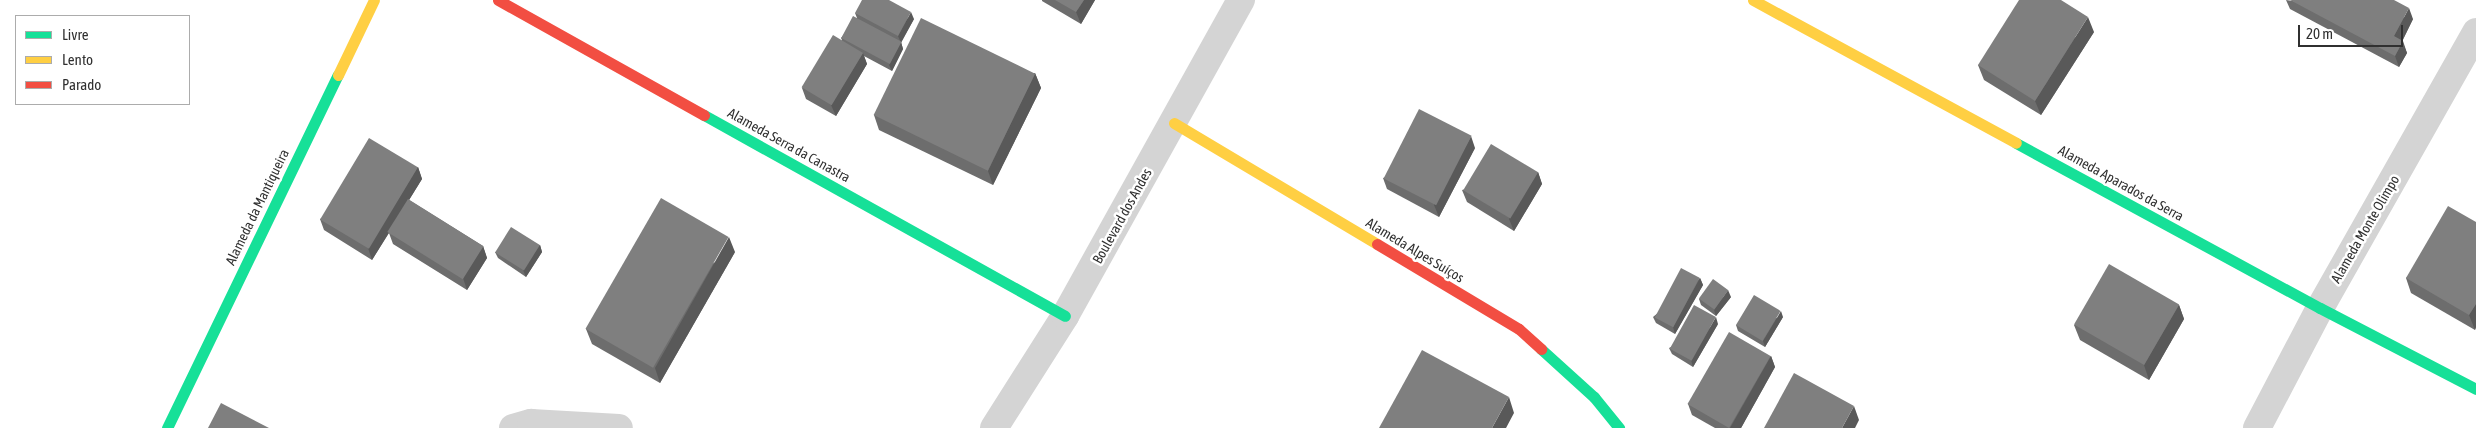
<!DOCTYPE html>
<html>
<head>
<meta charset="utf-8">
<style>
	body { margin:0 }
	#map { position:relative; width:2476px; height:428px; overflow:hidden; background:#fff; font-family:"Asap Condensed",sans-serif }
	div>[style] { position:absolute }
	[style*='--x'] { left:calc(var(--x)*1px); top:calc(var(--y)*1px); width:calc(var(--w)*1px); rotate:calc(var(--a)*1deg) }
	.street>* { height:28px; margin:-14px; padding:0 14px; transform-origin:14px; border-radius:14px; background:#d4d4d4 }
	.fast>* { height:11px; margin:-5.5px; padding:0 5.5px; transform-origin:5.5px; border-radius:5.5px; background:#16e098 }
	.slow>* { height:11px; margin:-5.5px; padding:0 5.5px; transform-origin:5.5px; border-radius:5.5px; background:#ffcf43 }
	.jam>* { height:11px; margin:-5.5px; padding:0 5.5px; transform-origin:5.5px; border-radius:5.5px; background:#f24e42 }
	.wall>* { inset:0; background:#6d6d6d }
	.shaded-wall>* { inset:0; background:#595959 }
	.building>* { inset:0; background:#7f7f7f; transform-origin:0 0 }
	span { translate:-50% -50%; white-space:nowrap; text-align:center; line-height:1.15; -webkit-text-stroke:5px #fff; paint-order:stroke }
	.street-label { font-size:14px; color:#303030 }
	.legend { position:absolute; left:15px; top:15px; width:175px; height:90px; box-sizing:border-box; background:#fff; border:1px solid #acacac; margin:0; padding:6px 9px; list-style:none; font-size:15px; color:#303030 }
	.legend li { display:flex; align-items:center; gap:10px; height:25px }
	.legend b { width:25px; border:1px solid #acacac }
	.scale { position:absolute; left:2298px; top:25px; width:105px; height:22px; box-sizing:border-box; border:2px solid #303030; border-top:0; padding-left:6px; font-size:15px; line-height:18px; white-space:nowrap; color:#303030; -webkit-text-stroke:4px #fff; paint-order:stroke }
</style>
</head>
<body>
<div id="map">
	<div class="street">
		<div style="--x:513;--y:428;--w:19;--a:-16"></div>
		<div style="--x:531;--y:423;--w:88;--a:3.3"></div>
		<div style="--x:994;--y:428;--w:133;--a:-57.6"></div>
		<div style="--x:1065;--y:316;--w:362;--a:-60.9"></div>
		<div style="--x:2257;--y:428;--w:136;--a:-62.3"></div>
		<div style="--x:2320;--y:308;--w:317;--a:-60.5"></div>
	</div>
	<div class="fast">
		<div style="--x:704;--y:115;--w:413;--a:29.1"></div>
		<div style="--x:2016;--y:143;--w:346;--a:28.5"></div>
		<div style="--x:2320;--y:308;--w:176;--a:27.4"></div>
		<div style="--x:1541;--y:349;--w:72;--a:42.2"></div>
		<div style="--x:1594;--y:397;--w:40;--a:51"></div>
		<div style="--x:167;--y:428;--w:392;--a:-64.2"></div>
	</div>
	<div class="slow">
		<div style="--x:1753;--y:0;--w:299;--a:28.5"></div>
		<div style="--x:338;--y:75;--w:83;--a:-64.4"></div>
		<div style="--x:1174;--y:123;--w:236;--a:30.8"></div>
	</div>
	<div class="jam">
		<div style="--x:498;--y:0;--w:236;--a:29.2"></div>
		<div style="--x:1377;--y:244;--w:165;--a:30.9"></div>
		<div style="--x:1519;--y:329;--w:30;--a:42"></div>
	</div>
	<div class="wall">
		<div style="clip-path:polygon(1042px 0,1095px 0,1081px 24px,1042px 1px)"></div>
		<div style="clip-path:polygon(2286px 0,2413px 19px,2402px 41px,2407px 53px,2399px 67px,2290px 9px)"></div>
		<div style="clip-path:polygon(855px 13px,914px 19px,901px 42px,903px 49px,892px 71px,864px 56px,867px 64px,836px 116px,806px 99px,802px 88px,842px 40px,841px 38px,857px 18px)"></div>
		<div style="clip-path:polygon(2094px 32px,2041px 115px,1984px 80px,1978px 65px)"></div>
		<div style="clip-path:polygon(1035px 73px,1041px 88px,993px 185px,879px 130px,874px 115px)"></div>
		<div style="clip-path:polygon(1475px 148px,1439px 217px,1387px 189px,1383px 178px)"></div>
		<div style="clip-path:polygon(418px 167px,422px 179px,409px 200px,483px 246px,487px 258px,467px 290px,393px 244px,389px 233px,372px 260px,324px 230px,320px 219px)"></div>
		<div style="clip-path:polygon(1538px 172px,1542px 184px,1514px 231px,1467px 202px,1462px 190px)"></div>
		<div style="clip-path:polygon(2476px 222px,2476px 327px,2475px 330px,2411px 293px,2406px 278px)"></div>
		<div style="clip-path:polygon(540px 245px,542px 252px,526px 277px,498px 258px,495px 252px)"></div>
		<div style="clip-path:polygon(735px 252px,660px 383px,592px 344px,586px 329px)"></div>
		<div style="clip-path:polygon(1700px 278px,1703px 285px,1675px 334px,1656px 323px,1653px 317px)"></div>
		<div style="clip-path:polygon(1731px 297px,1716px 316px,1701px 305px,1699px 299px)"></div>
		<div style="clip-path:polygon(2179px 305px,2184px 319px,2149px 380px,2080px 340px,2074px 325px)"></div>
		<div style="clip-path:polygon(1783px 317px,1765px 347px,1738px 331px,1736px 325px)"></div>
		<div style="clip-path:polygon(1718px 324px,1693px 367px,1672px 354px,1669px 348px)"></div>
		<div style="clip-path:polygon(1771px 356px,1775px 367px,1741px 428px,1715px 428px,1692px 415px,1688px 404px)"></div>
	</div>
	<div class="shaded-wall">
		<div style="clip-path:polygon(1084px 0,1095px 0,1081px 24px,1076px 12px)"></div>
		<div style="clip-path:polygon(2409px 8px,2413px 19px,2399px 48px,2394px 36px)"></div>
		<div style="clip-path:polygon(911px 12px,914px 19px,901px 43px,898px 36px)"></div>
		<div style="clip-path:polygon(2088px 17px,2094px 32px,2041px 115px,2035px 101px)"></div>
		<div style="clip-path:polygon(2403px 41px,2407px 53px,2399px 67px,2395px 56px)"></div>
		<div style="clip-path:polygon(901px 42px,903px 49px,892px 71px,889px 65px)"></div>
		<div style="clip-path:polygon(863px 53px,867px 64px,836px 116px,831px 105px)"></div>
		<div style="clip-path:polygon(1035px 73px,1041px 88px,993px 185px,988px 171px)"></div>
		<div style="clip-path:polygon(1471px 136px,1475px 148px,1439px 217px,1434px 205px)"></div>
		<div style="clip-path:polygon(418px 167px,422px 179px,372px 260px,368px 248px)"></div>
		<div style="clip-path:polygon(1538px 172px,1542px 184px,1514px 231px,1509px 219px)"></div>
		<div style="clip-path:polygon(729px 237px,735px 252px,660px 383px,655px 368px)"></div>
		<div style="clip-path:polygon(540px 245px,542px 252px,526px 277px,523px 270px)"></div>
		<div style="clip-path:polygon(483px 246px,487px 258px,467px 290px,463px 278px)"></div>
		<div style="clip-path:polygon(1700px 278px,1703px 285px,1675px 334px,1673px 327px)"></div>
		<div style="clip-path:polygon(1728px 290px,1731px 297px,1716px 316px,1714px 310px)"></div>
		<div style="clip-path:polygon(2476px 304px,2476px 327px,2475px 330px,2469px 315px)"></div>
		<div style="clip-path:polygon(2179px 305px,2184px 319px,2149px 380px,2144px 365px)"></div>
		<div style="clip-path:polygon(1781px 311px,1783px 317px,1765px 347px,1763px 341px)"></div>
		<div style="clip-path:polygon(1716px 317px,1718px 324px,1693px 367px,1691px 360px)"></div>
		<div style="clip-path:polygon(1771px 356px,1775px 367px,1741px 428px,1730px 428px)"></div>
		<div style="clip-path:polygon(1509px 397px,1514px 413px,1506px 428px,1492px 428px)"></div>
		<div style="clip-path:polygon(1854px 406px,1859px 420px,1855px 428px,1842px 428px)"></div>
	</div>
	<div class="building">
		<div style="clip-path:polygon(862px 0,889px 0,911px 12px,898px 36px,855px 13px)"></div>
		<div style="clip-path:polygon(1055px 0,1084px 0,1076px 12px)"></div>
		<div style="clip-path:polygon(2019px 0,2061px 0,2088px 17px,2035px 101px,1978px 65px)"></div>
		<div style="clip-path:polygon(2290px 0,2394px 0,2409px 8px,2394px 36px,2403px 41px,2395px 56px)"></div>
		<div style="left:853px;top:16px;width:55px;height:25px;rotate:28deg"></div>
		<div style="left:921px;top:18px;width:127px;height:108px;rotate:26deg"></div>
		<div style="left:833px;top:35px;width:35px;height:61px;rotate:31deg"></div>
		<div style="left:1419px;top:109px;width:59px;height:78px;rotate:27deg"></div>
		<div style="left:369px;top:138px;width:57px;height:95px;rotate:31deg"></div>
		<div style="left:1491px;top:144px;width:55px;height:54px;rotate:31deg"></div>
		<div style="left:661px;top:198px;width:78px;height:151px;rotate:30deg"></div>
		<div style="left:408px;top:199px;width:89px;height:39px;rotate:32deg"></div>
		<div style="clip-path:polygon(2448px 206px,2476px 222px,2476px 304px,2469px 315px,2406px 278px)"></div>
		<div style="left:511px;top:227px;width:34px;height:30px;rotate:32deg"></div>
		<div style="left:2109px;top:264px;width:81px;height:70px;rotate:30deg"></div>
		<div style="left:1681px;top:268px;width:21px;height:56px;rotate:28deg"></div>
		<div style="left:1713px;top:279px;width:19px;height:24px;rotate:36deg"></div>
		<div style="left:1754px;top:295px;width:31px;height:35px;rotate:31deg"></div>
		<div style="left:1694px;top:305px;width:25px;height:50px;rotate:29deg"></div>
		<div style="left:1729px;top:332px;width:48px;height:83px;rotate:30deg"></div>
		<div style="clip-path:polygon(1422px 350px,1509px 397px,1492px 428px,1379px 428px)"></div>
		<div style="clip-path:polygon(1794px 373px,1854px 406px,1842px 428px,1764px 428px)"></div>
		<div style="clip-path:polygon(221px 403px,269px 428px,208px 428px)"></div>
	</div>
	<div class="street-label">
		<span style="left:789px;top:145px;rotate:29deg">Alameda Serra da Canastra</span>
		<span style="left:2121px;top:183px;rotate:29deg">Alameda Aparados da Serra</span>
		<span style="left:257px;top:207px;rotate:-64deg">Alameda da Mantiqueira</span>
		<span style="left:1122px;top:216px;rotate:-61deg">Boulevard dos Andes</span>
		<span style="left:2365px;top:229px;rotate:-60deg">Alameda Monte Olimpo</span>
		<span style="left:1415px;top:250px;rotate:31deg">Alameda Alpes Suíços</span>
	</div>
	<ul class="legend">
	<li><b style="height:6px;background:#16e098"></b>Livre</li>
	<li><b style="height:6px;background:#ffcf43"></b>Lento</li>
	<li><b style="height:6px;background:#f24e42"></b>Parado</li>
	</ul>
	<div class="scale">20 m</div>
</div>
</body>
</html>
